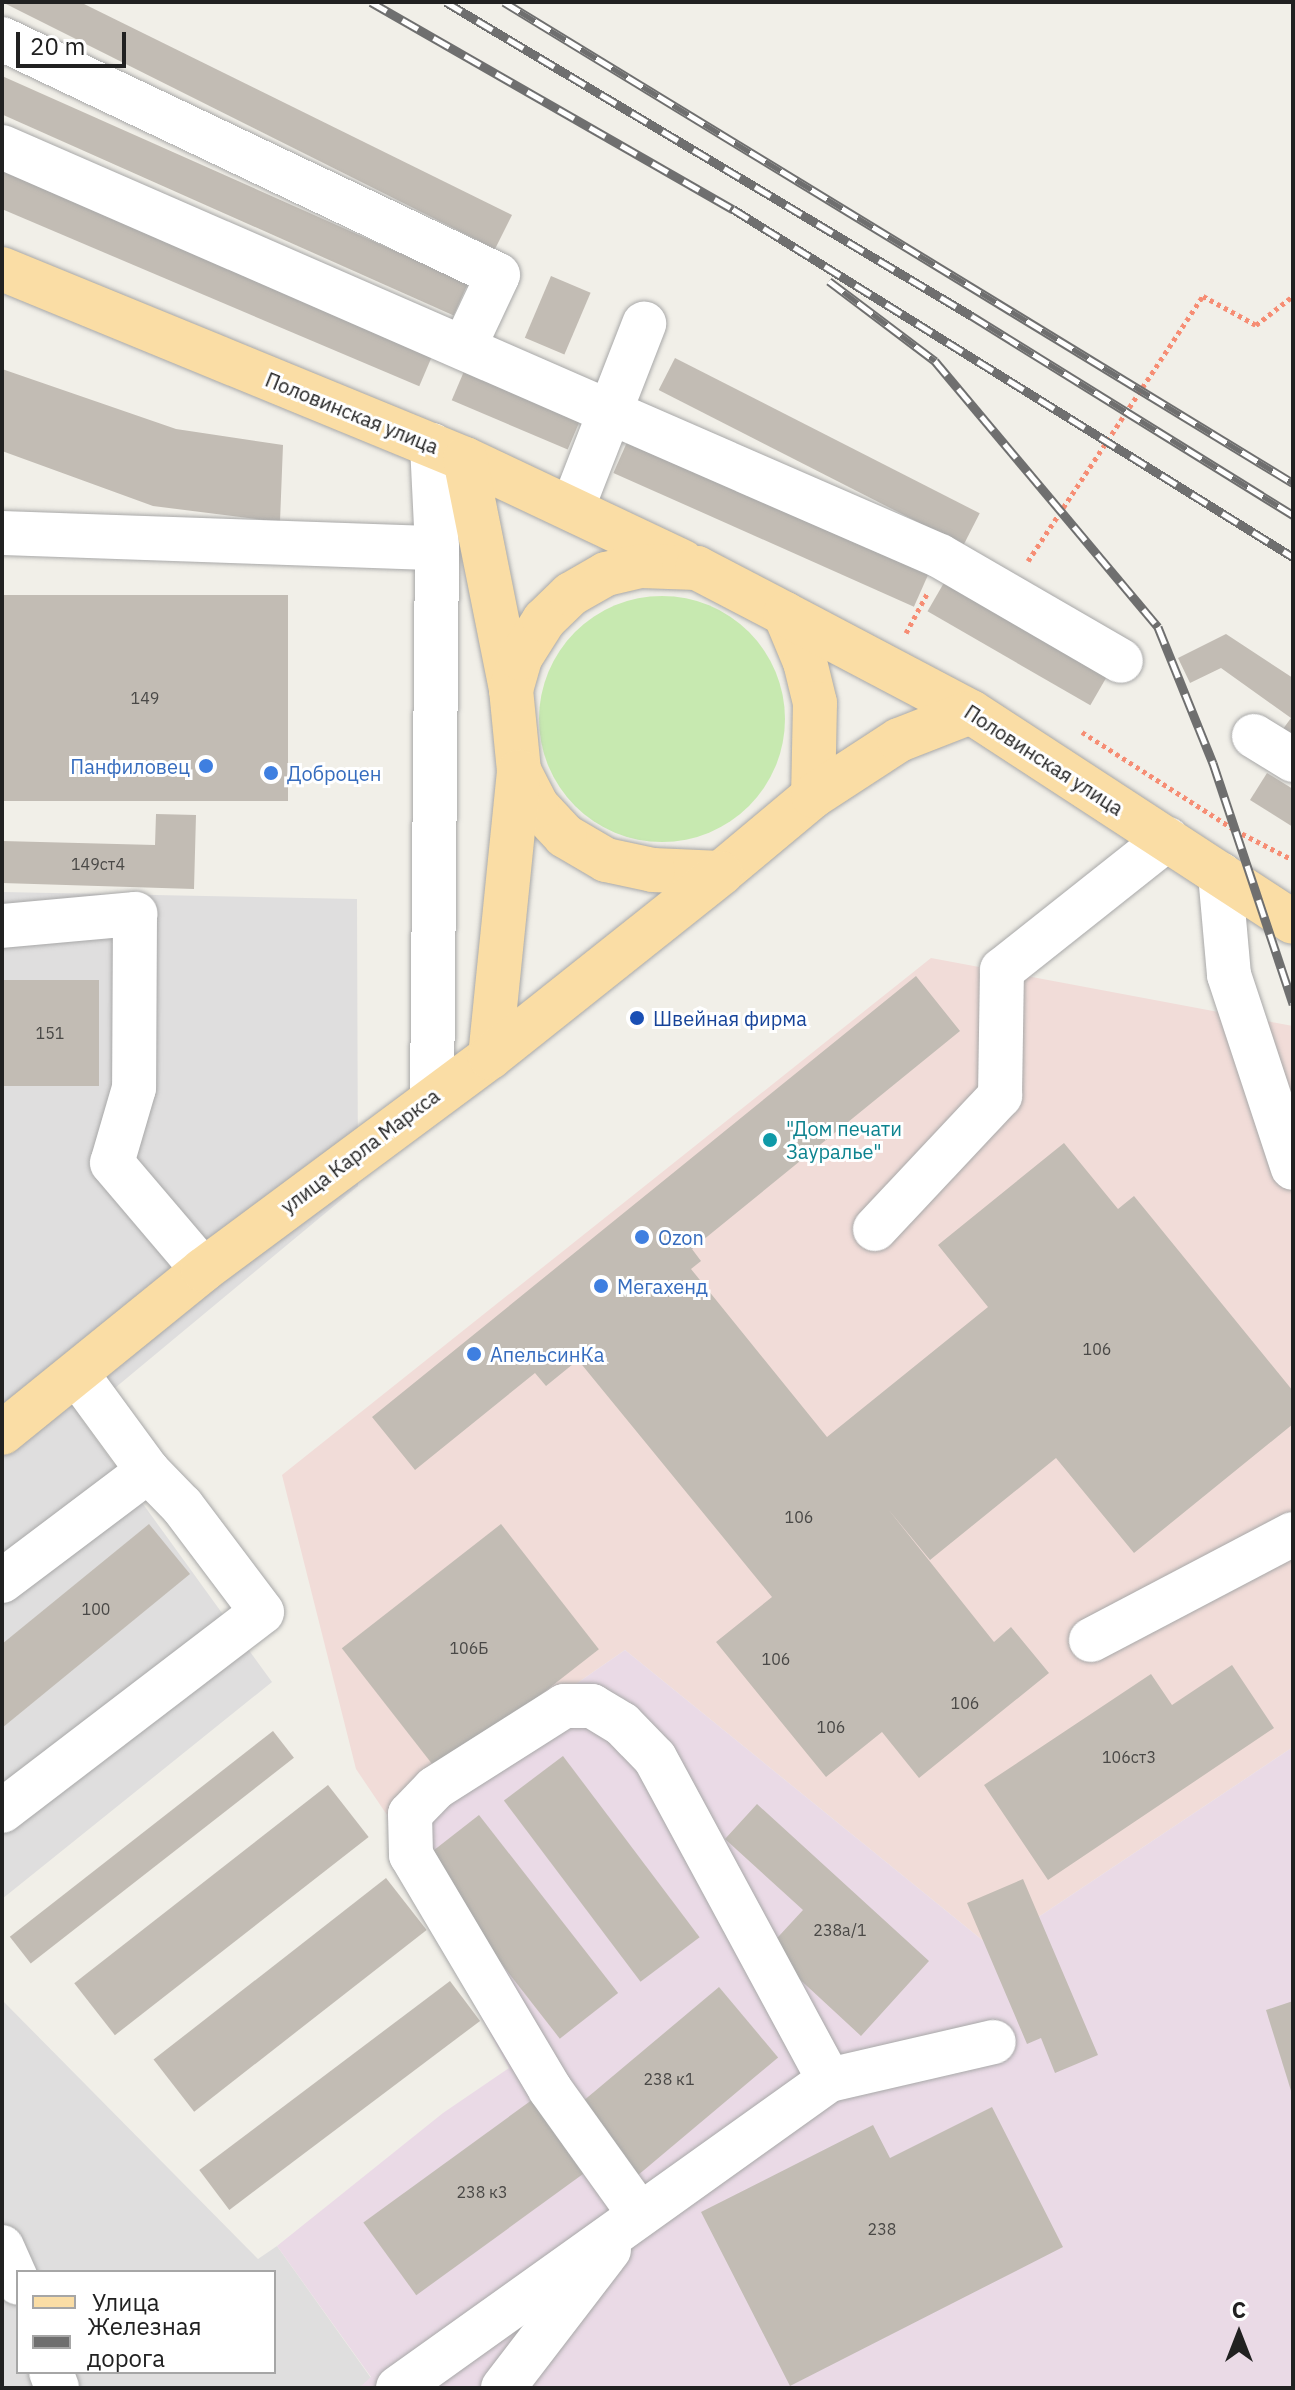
<!DOCTYPE html>
<html>
<head>
<meta charset="utf-8">
<style>
	body { margin:0 }
	#map { position:relative; width:1295px; height:2390px; overflow:hidden; background:#f1efe8; font-family:"IBM Plex Sans",sans-serif }
	div>[style] { position:absolute }
	[style*='--x'] { left:calc(var(--x)*1px); top:calc(var(--y)*1px); width:calc(var(--w)*1px); rotate:calc(var(--a)*1deg) }
	.residential>* { inset:0; background:#dfdede }
	.commercial>* { inset:0; background:#f1dcd8 }
	.industrial>* { inset:0; background:#eadae6 }
	.grass>* { inset:0; background:#c7e9b0 }
	.round { border-radius:50% }
	.building>* { inset:0; background:#c2bcb4; transform-origin:0 0 }
	.path>* { height:5px; margin-top:-2.5px; transform-origin:0; background:repeating-linear-gradient(90deg,#f68d74 0 4px,transparent 0 8px) }
	.roads { filter:drop-shadow(0 0 2px #a8a8a8) drop-shadow(0 0 2px #a8a8a8) }
	.minor>* { height:44px; margin:-22px; padding:0 22px; transform-origin:22px; border-radius:22px; background:#fff }
	.major>* { height:44px; margin:-22px; padding:0 22px; transform-origin:22px; border-radius:22px; background:#fadda5 }
	.rail>* { height:9px; margin-top:-4.5px; transform-origin:0; background:repeating-linear-gradient(90deg,#fff 0 18px,#6f6f6f 0 36px); box-sizing:border-box; border-block:2px solid #6f6f6f }
	.dots>* { width:22px; height:22px; translate:-50% -50%; box-sizing:border-box; border:4px solid #fff; border-radius:50% }
	span { translate:-50% -50%; white-space:nowrap; text-align:center; line-height:1.15; -webkit-text-stroke:6px #fff; paint-order:stroke }
	.number-label { font-size:16px; color:#494846 }
	.number-label span { -webkit-text-stroke-width:0 }
	.street-label { font-size:20px; color:#212121 }
	.shop-label { font-size:20px; color:#366cbe }
	.right { translate:-100% -50%; text-align:right }
	.left { translate:0 -50%; text-align:left }
	.transit-label { font-size:20px; color:#164399 }
	.culture-label { font-size:20px; color:#0d838f }
	.frame { position:absolute; inset:0; border:4px solid #212121; pointer-events:none }
	.legend { position:absolute; left:16px; top:2270px; width:260px; height:104px; box-sizing:border-box; background:#fff; border:2px solid #a6a6a6; margin:0; padding:10px 14px; list-style:none; font-size:24px; color:#212121 }
	.legend li { display:flex; align-items:center; gap:16px; height:40px }
	.legend b { width:40px; border:2px solid #a6a6a6 }
	.north { position:absolute; left:1199px; top:2294px; width:80px; height:80px; -webkit-text-stroke:6px #fff; paint-order:stroke; rotate:0deg; font-size:22px; font-weight:700; line-height:32px; text-align:center; color:#212121 }
	.north::after { content:''; display:block; margin:auto; width:28px; height:36px; background:#212121; clip-path:polygon(50% 0,100% 100%,50% 72%,0 100%) }
	.scale { position:absolute; left:16px; top:32px; width:110px; height:36px; box-sizing:border-box; border:4px solid #212121; border-top:0; padding-left:10px; font-size:24px; line-height:28px; white-space:nowrap; color:#212121; -webkit-text-stroke:6px #fff; paint-order:stroke }
</style>
</head>
<body>
<div id="map">
	<div class="residential">
		<div style="clip-path:polygon(2px 892px,357px 899px,358px 1186px,80px 1417px,272px 1682px,2px 1899px)"></div>
		<div style="clip-path:polygon(evenodd,2px 2000px,258px 2259px,277px 2246px,371px 2378px,359px 2388px,2px 2388px,2px 2000px,18px 2272px,274px 2272px,274px 2372px,18px 2372px,18px 2272px)"></div>
	</div>
	<div class="commercial">
		<div style="clip-path:polygon(931px 958px,1293px 1026px,1293px 1747px,992px 1948px,625px 1650px,387px 1815px,356px 1769px,282px 1475px)"></div>
	</div>
	<div class="industrial">
		<div style="clip-path:polygon(625px 1650px,992px 1948px,1293px 1747px,1293px 2388px,359px 2388px,371px 2377px,277px 2246px,443px 2113px,509px 2068px,393px 1855px,387px 1815px)"></div>
	</div>
	<div class="grass">
		<div class="round" style="left:539px;top:596px;width:246px;height:246px"></div>
	</div>
	<div class="building">
		<div style="clip-path:polygon(2px 2px,80px 2px,512px 215px,495px 249px)"></div>
		<div style="left:2px;top:76px;width:510px;height:35px;rotate:24deg"></div>
		<div style="left:2px;top:169px;width:469px;height:37px;rotate:23deg"></div>
		<div style="left:551px;top:276px;width:43px;height:67px;rotate:23deg"></div>
		<div style="left:675px;top:358px;width:342px;height:36px;rotate:27deg"></div>
		<div style="clip-path:polygon(2px 369px,176px 429px,283px 445px,280px 522px,153px 506px,2px 451px)"></div>
		<div style="left:465px;top:369px;width:126px;height:34px;rotate:23deg"></div>
		<div style="left:628px;top:440px;width:329px;height:36px;rotate:24deg"></div>
		<div style="left:945px;top:581px;width:188px;height:35px;rotate:30deg"></div>
		<div style="left:2px;top:595px;width:286px;height:206px"></div>
		<div style="clip-path:polygon(1226px 634px,1293px 678px,1293px 736px,1283px 729px,1291px 718px,1221px 668px,1190px 683px,1178px 658px)"></div>
		<div style="clip-path:polygon(1267px 773px,1293px 789px,1293px 827px,1250px 800px)"></div>
		<div style="clip-path:polygon(156px 814px,196px 815px,194px 889px,2px 883px,2px 841px,155px 845px)"></div>
		<div style="clip-path:polygon(916px 976px,960px 1031px,692px 1249px,701px 1261px,691px 1269px,827px 1437px,988px 1307px,938px 1245px,1064px 1143px,1118px 1209px,1134px 1196px,1293px 1391px,1293px 1424px,1134px 1553px,1056px 1458px,930px 1560px,888px 1509px,994px 1642px,1011px 1627px,1049px 1673px,919px 1778px,882px 1732px,826px 1777px,716px 1642px,772px 1597px,578px 1360px,546px 1386px,535px 1373px,415px 1470px,372px 1417px)"></div>
		<div style="left:2px;top:980px;width:97px;height:106px"></div>
		<div style="clip-path:polygon(149px 1524px,190px 1574px,2px 1728px,2px 1644px)"></div>
		<div style="left:501px;top:1524px;width:159px;height:202px;rotate:52deg"></div>
		<div style="clip-path:polygon(1232px 1665px,1274px 1728px,1048px 1880px,984px 1785px,1151px 1674px,1172px 1705px)"></div>
		<div style="left:273px;top:1731px;width:34px;height:334px;rotate:52deg"></div>
		<div style="left:563px;top:1756px;width:227px;height:74px;rotate:53deg"></div>
		<div style="left:328px;top:1785px;width:66px;height:322px;rotate:52deg"></div>
		<div style="clip-path:polygon(757px 1804px,929px 1961px,861px 2036px,767px 1949px,803px 1910px,725px 1839px)"></div>
		<div style="left:479px;top:1815px;width:226px;height:74px;rotate:52deg"></div>
		<div style="left:386px;top:1878px;width:66px;height:295px;rotate:52deg"></div>
		<div style="clip-path:polygon(1023px 1879px,1098px 2055px,1055px 2073px,1041px 2038px,1027px 2044px,967px 1903px)"></div>
		<div style="left:450px;top:1981px;width:50px;height:314px;rotate:53deg"></div>
		<div style="left:719px;top:1987px;width:92px;height:194px;rotate:50deg"></div>
		<div style="clip-path:polygon(1293px 2001px,1293px 2094px,1292px 2094px,1266px 2010px)"></div>
		<div style="left:547px;top:2089px;width:90px;height:227px;rotate:54deg"></div>
		<div style="clip-path:polygon(992px 2107px,1063px 2247px,790px 2386px,701px 2212px,873px 2125px,890px 2158px)"></div>
	</div>
	<div class="path">
		<div style="--x:1028;--y:561;--w:318;--a:-56.6"></div>
		<div style="--x:1203;--y:296;--w:60;--a:28.7"></div>
		<div style="--x:1256;--y:325;--w:47;--a:-38.1"></div>
		<div style="--x:906;--y:633;--w:47;--a:-61.8"></div>
		<div style="--x:1082;--y:732;--w:182;--a:32.6"></div>
		<div style="--x:1235;--y:830;--w:65;--a:27.3"></div>
	</div>
	<div class="roads">
		<div class="minor">
			<div style="--x:2;--y:39;--w:549;--a:25.45"></div>
			<div style="--x:498;--y:275;--w:77;--a:115.2"></div>
			<div style="--x:2;--y:147;--w:1023;--a:23.56"></div>
			<div style="--x:940;--y:556;--w:209;--a:30.1"></div>
			<div style="--x:432;--y:445;--w:103;--a:87.2"></div>
			<div style="--x:437;--y:548;--w:549;--a:90.52"></div>
			<div style="--x:572;--y:509;--w:199;--a:-68.7"></div>
			<div style="--x:2;--y:533;--w:435;--a:2"></div>
			<div style="--x:1254;--y:736;--w:46;--a:31.6"></div>
			<div style="--x:1220;--y:874;--w:101;--a:84.9"></div>
			<div style="--x:1229;--y:975;--w:203;--a:71.7"></div>
			<div style="--x:2;--y:926;--w:134;--a:-5.2"></div>
			<div style="--x:135;--y:914;--w:174;--a:90.3"></div>
			<div style="--x:134;--y:1088;--w:78;--a:106.3"></div>
			<div style="--x:112;--y:1163;--w:140;--a:49.6"></div>
			<div style="--x:875;--y:1229;--w:183;--a:-46.8"></div>
			<div style="--x:1000;--y:1096;--w:126;--a:-89.1"></div>
			<div style="--x:1002;--y:970;--w:211;--a:-38.4"></div>
			<div style="--x:2;--y:1581;--w:183;--a:-37"></div>
			<div style="--x:148;--y:1471;--w:120;--a:-126.2"></div>
			<div style="--x:1091;--y:1640;--w:228;--a:-27.7"></div>
			<div style="--x:2;--y:1811;--w:327;--a:-37.4"></div>
			<div style="--x:262;--y:1612;--w:133;--a:-127"></div>
			<div style="--x:182;--y:1506;--w:49;--a:-134.2"></div>
			<div style="--x:638;--y:2212;--w:151;--a:-125.6"></div>
			<div style="--x:550;--y:2089;--w:272;--a:-120.7"></div>
			<div style="--x:411;--y:1855;--w:41;--a:-91.4"></div>
			<div style="--x:410;--y:1814;--w:36;--a:-46"></div>
			<div style="--x:435;--y:1788;--w:153;--a:-32.4"></div>
			<div style="--x:564;--y:1706;--w:28;--a:0"></div>
			<div style="--x:592;--y:1706;--w:35;--a:31"></div>
			<div style="--x:622;--y:1724;--w:47;--a:45.9"></div>
			<div style="--x:655;--y:1758;--w:366;--a:61.6"></div>
			<div style="--x:2;--y:2247;--w:39;--a:66"></div>
			<div style="--x:51;--y:2372;--w:17;--a:69"></div>
			<div style="--x:398;--y:2388;--w:530;--a:-35.55"></div>
			<div style="--x:829;--y:2080;--w:169;--a:-13"></div>
			<div style="--x:503;--y:2388;--w:174;--a:-52.5"></div>
		</div>
		<div class="major">
			<div style="--x:2;--y:269;--w:500;--a:22.31"></div>
			<div style="--x:465;--y:459;--w:241;--a:25.3"></div>
			<div style="--x:465;--y:459;--w:236;--a:78.7"></div>
			<div style="--x:641;--y:566;--w:56;--a:2"></div>
			<div style="--x:697;--y:568;--w:99;--a:27.6"></div>
			<div style="--x:785;--y:614;--w:52;--a:67.4"></div>
			<div style="--x:805;--y:662;--w:42;--a:76.3"></div>
			<div style="--x:815;--y:703;--w:93;--a:91.2"></div>
			<div style="--x:813;--y:796;--w:120;--a:140.1"></div>
			<div style="--x:721;--y:873;--w:68;--a:-177.5"></div>
			<div style="--x:653;--y:870;--w:48;--a:-168"></div>
			<div style="--x:606;--y:860;--w:48;--a:-149.7"></div>
			<div style="--x:565;--y:836;--w:41;--a:-133"></div>
			<div style="--x:537;--y:806;--w:39;--a:-117"></div>
			<div style="--x:519;--y:771;--w:81;--a:-95.6"></div>
			<div style="--x:511;--y:690;--w:33;--a:-74"></div>
			<div style="--x:520;--y:658;--w:45;--a:-57.7"></div>
			<div style="--x:544;--y:620;--w:37;--a:-44"></div>
			<div style="--x:571;--y:594;--w:40;--a:-29.7"></div>
			<div style="--x:606;--y:574;--w:36;--a:-13"></div>
			<div style="--x:785;--y:614;--w:210;--a:27.8"></div>
			<div style="--x:971;--y:712;--w:384;--a:33.1"></div>
			<div style="--x:813;--y:796;--w:103;--a:-33.1"></div>
			<div style="--x:899;--y:740;--w:77;--a:-21.3"></div>
			<div style="--x:490;--y:1057;--w:287;--a:-84.2"></div>
			<div style="--x:2;--y:1433;--w:259;--a:-39"></div>
			<div style="--x:203;--y:1270;--w:357;--a:-36.6"></div>
			<div style="--x:490;--y:1057;--w:295;--a:-38.5"></div>
		</div>
	</div>
	<div class="rail">
		<div style="--x:371;--y:2;--w:417;--a:29.8"></div>
		<div style="--x:733;--y:209;--w:659;--a:31.86"></div>
		<div style="--x:446;--y:2;--w:613;--a:30.84"></div>
		<div style="--x:972;--y:316;--w:378;--a:31.8"></div>
		<div style="--x:504;--y:2;--w:924;--a:31.37"></div>
		<div style="--x:829;--y:281;--w:133;--a:37"></div>
		<div style="--x:935;--y:361;--w:347;--a:50"></div>
		<div style="--x:1158;--y:627;--w:147;--a:68"></div>
		<div style="--x:1213;--y:763;--w:254;--a:71.6"></div>
	</div>
	<div class="dots">
		<div style="left:206px;top:766px;background:#3f7fe0"></div>
		<div style="left:271px;top:773px;background:#3f7fe0"></div>
		<div style="left:637px;top:1018px;background:#1a4fb4"></div>
		<div style="left:770px;top:1140px;background:#0f9aa8"></div>
		<div style="left:642px;top:1237px;background:#3f7fe0"></div>
		<div style="left:601px;top:1286px;background:#3f7fe0"></div>
		<div style="left:474px;top:1354px;background:#3f7fe0"></div>
	</div>
	<div class="number-label">
		<span style="left:145px;top:698px">149</span>
		<span style="left:98px;top:864px">149ст4</span>
		<span style="left:50px;top:1033px">151</span>
		<span style="left:1097px;top:1349px">106</span>
		<span style="left:799px;top:1517px">106</span>
		<span style="left:96px;top:1609px">100</span>
		<span style="left:469px;top:1648px">106Б</span>
		<span style="left:776px;top:1659px">106</span>
		<span style="left:965px;top:1703px">106</span>
		<span style="left:831px;top:1727px">106</span>
		<span style="left:1129px;top:1757px">106ст3</span>
		<span style="left:840px;top:1930px">238а/1</span>
		<span style="left:669px;top:2079px">238 к1</span>
		<span style="left:482px;top:2192px">238 к3</span>
		<span style="left:882px;top:2229px">238</span>
	</div>
	<div class="street-label">
		<span style="left:352px;top:413px;rotate:22deg">Половинская улица</span>
		<span style="left:1044px;top:760px;rotate:33deg">Половинская улица</span>
		<span style="left:360px;top:1151px;rotate:-37deg">улица Карла Маркса</span>
	</div>
	<div class="shop-label">
		<span class="right" style="left:190px;top:766px">Панфиловец</span>
		<span class="left" style="left:287px;top:773px">Доброцен</span>
		<span class="left" style="left:658px;top:1237px">Ozon</span>
		<span class="left" style="left:617px;top:1286px">Мегахенд</span>
		<span class="left" style="left:490px;top:1354px">АпельсинКа</span>
	</div>
	<div class="transit-label">
		<span class="left" style="left:653px;top:1018px">Швейная фирма</span>
	</div>
	<div class="culture-label">
		<span class="left" style="left:786px;top:1140px">"Дом печати<br>Зауралье"</span>
	</div>
	<div class="frame"></div>
	<ul class="legend">
	<li><b style="height:10px;background:#fadda5"></b>Улица</li>
	<li><b style="height:10px;background:#6f6f6f"></b>Железная дорога</li>
	</ul>
	<div class="north">С</div>
	<div class="scale">20 m</div>
</div>
</body>
</html>
